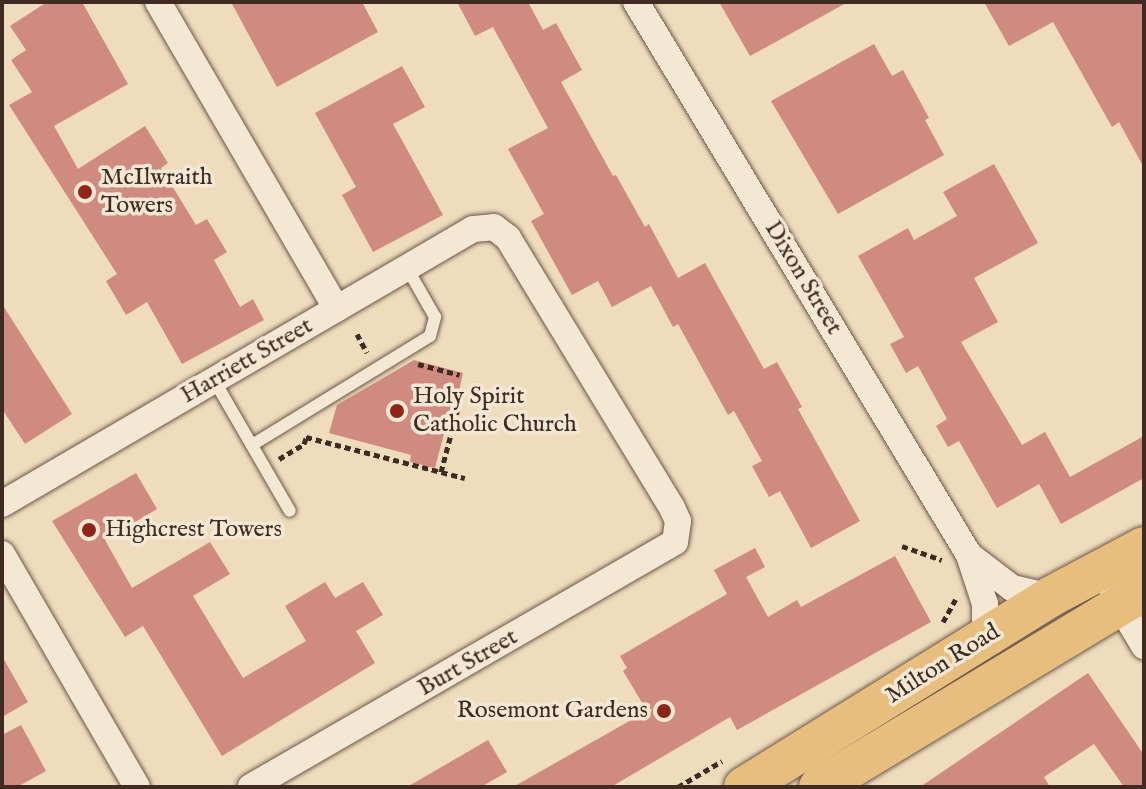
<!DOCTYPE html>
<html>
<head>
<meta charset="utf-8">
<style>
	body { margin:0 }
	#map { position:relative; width:1146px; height:789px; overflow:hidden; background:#eedcbd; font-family:"IM FELL English",serif }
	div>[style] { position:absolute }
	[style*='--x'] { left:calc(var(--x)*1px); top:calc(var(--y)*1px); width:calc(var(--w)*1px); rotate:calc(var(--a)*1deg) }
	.building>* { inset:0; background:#d08b80 }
	.path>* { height:5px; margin-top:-2.5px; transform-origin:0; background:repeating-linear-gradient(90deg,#402b23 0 6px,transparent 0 10px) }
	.roads { filter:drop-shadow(0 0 2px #6c574a) drop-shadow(0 0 2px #6c574a) }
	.lane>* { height:12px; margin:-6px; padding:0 6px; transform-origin:6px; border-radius:6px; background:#f4e8d4 }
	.street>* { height:26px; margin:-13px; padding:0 13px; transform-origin:13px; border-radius:13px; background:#f4e8d4 }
	.primary>* { height:40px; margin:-20px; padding:0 20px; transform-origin:20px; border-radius:20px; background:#e7be7e }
	.dots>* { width:22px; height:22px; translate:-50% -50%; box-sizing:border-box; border:4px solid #f4e8d4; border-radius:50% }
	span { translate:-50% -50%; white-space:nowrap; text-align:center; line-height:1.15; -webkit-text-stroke:7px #f4e8d4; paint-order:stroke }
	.poi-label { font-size:24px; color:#402b23 }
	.left { translate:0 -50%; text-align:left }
	.right { translate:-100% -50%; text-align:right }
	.street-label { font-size:24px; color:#402b23 }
	.frame { position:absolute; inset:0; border:4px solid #402b23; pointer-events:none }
</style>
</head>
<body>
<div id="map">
	<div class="building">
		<div style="clip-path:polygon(47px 2px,82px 2px,128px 84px,54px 126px,78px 169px,145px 126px,168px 163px,161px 168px,196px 225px,207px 219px,227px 252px,214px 260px,240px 307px,253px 299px,264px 320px,182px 364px,147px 302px,126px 315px,106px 281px,117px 274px,9px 105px,32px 92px,11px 60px,26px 50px,10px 26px)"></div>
		<div style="clip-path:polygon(231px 2px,362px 2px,378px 32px,277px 87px)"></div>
		<div style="clip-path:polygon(457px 2px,528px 2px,543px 30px,556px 23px,582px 70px,561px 82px,613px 176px,616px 175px,645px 227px,649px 224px,678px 278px,705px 263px,764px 369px,777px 362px,802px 407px,798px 409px,860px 521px,811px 548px,780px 491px,769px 497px,752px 466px,762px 461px,734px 411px,728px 415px,678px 324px,673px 327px,651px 286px,612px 307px,598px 281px,572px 295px,531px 221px,544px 214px,508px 149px,548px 128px,493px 27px,475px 36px)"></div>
		<div style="clip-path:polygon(719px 2px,848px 2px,750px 56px)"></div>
		<div style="clip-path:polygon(984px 2px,1144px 2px,1144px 168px,1119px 122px,1112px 127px,1053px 22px,1009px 46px)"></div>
		<div style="clip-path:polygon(874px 44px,892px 76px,903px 70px,929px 118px,925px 120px,944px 155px,838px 214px,771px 101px)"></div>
		<div style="clip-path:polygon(402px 66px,425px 107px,393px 124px,443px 215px,373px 252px,342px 195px,356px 187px,315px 113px)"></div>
		<div style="clip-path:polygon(994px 164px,1038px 243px,974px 278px,998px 322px,961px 342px,1022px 445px,1045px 432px,1070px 477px,1144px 436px,1144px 478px,1061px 524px,1039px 484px,997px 508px,959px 441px,948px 447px,936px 426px,947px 419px,918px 366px,906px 373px,890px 344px,904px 337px,858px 256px,908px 228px,914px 240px,957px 216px,943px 192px)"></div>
		<div style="clip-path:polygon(2px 304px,72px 414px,25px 444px,2px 409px)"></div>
		<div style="clip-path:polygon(414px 360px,463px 373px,457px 400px,453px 399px,435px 468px,410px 462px,411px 455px,329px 433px,337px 405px)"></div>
		<div style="clip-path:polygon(136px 473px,157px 509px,105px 540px,132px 588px,210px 542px,230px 574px,193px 596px,243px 678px,306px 641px,285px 606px,325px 582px,335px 598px,363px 582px,383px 615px,356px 631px,375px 663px,222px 756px,143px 626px,125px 637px,52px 521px)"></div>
		<div style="clip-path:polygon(755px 548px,765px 567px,746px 577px,768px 617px,797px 600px,801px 607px,895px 556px,931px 622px,737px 730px,730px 717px,611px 787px,513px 787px,647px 711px,623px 671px,627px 668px,620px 656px,727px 594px,714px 570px)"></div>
		<div style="clip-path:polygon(2px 656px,28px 702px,2px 717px)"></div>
		<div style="clip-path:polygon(1088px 673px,1144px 755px,1144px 787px,1124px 787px,1094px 744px,1044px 777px,1050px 787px,920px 787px)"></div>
		<div style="clip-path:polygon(21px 725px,46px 771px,17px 787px,2px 787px,2px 735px)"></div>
		<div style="clip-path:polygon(488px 740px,507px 772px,481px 787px,407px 787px)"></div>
	</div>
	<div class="path">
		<div style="--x:357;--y:334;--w:21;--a:62"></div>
		<div style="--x:418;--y:364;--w:43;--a:14.7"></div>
		<div style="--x:306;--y:437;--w:164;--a:14.5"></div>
		<div style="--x:279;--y:459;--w:29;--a:-31"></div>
		<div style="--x:304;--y:444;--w:9;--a:-72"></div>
		<div style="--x:441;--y:472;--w:70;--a:-75.2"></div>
		<div style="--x:459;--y:404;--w:7;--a:-164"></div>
		<div style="--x:902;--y:546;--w:42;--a:19.3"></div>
		<div style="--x:943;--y:622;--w:26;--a:-61"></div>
		<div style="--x:678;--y:787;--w:51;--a:-30.6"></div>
	</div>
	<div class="roads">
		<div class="lane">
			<div style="--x:214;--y:380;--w:151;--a:59.9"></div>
			<div style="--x:252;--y:445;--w:209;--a:-31.5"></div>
			<div style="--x:430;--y:336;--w:20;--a:-75"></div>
			<div style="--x:435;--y:317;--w:56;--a:-119.7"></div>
		</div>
		<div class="street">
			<div style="--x:158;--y:2;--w:355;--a:59.8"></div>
			<div style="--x:636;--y:2;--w:646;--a:58.94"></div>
			<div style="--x:969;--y:555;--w:52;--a:71.9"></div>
			<div style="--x:985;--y:604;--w:34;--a:90"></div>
			<div style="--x:2;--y:504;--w:545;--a:-30.28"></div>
			<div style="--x:473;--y:229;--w:21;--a:-5"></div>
			<div style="--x:494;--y:227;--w:18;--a:38"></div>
			<div style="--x:508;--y:238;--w:316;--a:58.7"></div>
			<div style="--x:672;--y:508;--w:14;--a:65"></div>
			<div style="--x:678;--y:521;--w:21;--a:98"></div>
			<div style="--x:675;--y:542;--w:490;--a:150"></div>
			<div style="--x:2;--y:554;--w:269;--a:59.9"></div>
			<div style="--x:969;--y:555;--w:54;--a:37.5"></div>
			<div style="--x:1012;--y:588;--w:39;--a:13"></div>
			<div style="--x:1113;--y:594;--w:61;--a:59.2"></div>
		</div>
		<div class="primary">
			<div style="--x:744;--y:787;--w:360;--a:-31.8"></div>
			<div style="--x:1050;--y:597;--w:106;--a:-28"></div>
			<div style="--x:819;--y:787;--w:380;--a:-31.1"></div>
		</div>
	</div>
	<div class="dots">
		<div style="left:85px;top:192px;background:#8f2418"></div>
		<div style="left:397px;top:411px;background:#8f2418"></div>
		<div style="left:89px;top:530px;background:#8f2418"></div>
		<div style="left:664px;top:711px;background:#8f2418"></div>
	</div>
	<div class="poi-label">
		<span class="left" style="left:101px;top:192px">McIlwraith<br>Towers</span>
		<span class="left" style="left:413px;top:411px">Holy Spirit<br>Catholic Church</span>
		<span class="left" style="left:105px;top:530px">Highcrest Towers</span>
		<span class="right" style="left:648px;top:711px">Rosemont Gardens</span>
	</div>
	<div class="street-label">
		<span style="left:803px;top:278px;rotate:59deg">Dixon Street</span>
		<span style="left:247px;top:361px;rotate:-30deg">Harriett Street</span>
		<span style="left:468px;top:663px;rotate:-30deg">Burt Street</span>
		<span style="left:943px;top:664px;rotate:-32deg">Milton Road</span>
	</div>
	<div class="frame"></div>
</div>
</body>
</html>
